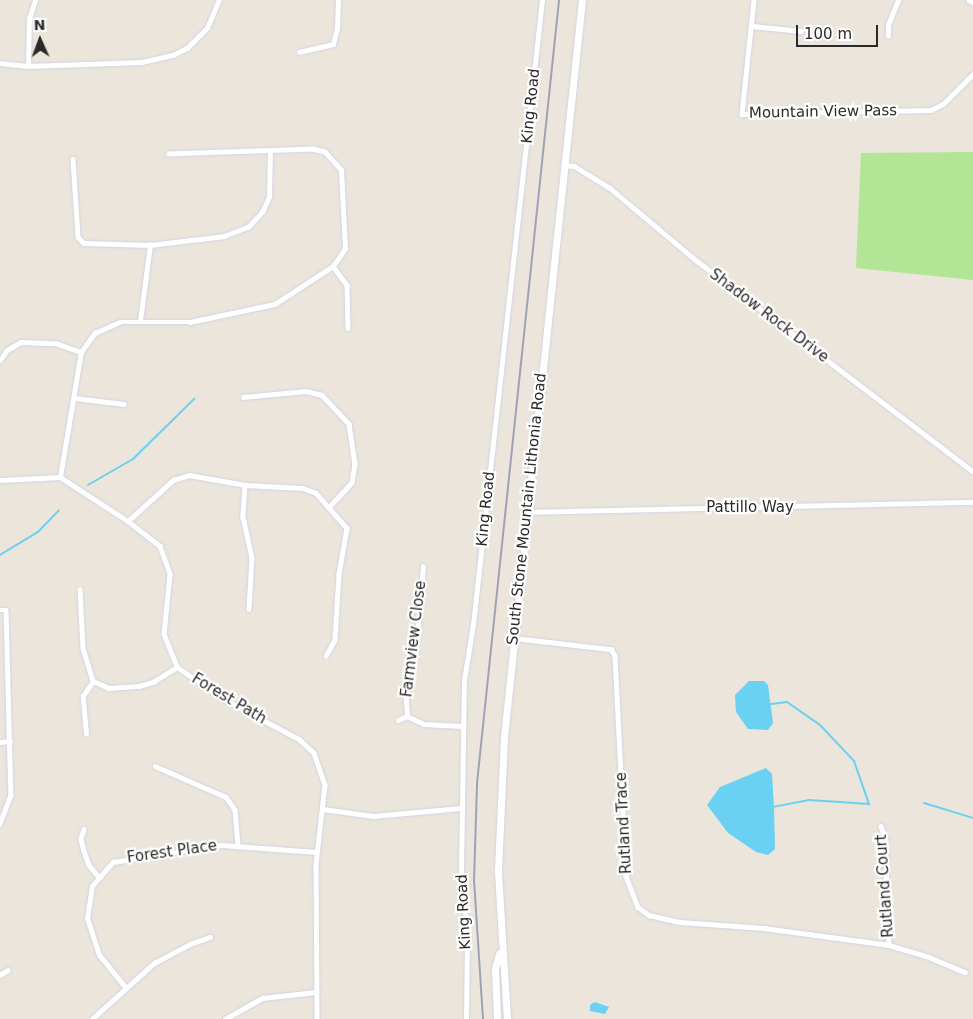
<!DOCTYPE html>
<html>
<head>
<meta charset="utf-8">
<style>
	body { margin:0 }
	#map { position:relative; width:973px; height:1019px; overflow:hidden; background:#ece5db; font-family:"DejaVu Sans",sans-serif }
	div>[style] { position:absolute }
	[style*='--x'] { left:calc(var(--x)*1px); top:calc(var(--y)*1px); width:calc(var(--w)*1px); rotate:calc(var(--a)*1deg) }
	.green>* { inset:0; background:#b2e596 }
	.water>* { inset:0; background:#6bd1f2 }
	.stream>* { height:2px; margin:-1px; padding:0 1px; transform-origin:1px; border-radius:1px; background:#6bd1f2 }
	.roads { filter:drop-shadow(0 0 1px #d0d4e3) drop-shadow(0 0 1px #d0d4e3) }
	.street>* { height:4.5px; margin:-2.25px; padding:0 2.25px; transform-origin:2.25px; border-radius:2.25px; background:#fff }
	.secondary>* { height:7px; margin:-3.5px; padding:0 3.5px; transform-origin:3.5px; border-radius:3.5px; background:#fff }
	.rail>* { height:2px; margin:-1px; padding:0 1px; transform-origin:1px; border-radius:1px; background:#9ea2b5 }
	span { translate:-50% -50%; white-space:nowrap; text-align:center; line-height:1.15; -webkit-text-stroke:4.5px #fff; paint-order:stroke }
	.street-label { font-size:15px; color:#2a2a2a }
	.north { position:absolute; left:15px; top:15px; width:50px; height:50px; -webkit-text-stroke:4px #fff; paint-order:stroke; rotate:358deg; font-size:14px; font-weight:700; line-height:20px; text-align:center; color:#2a2a2a }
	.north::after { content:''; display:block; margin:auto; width:18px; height:22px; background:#2a2a2a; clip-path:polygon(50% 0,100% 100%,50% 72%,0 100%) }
	.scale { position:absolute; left:796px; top:25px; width:82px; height:22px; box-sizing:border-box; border:2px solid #2a2a2a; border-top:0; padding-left:6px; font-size:15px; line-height:18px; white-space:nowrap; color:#2a2a2a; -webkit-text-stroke:4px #fff; paint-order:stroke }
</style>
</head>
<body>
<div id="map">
	<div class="green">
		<div style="clip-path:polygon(973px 152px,973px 280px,856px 268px,861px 153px)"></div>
	</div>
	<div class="water">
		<div style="clip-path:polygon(749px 681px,764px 681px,768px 685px,773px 723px,768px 730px,748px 729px,736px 712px,735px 695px)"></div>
		<div style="clip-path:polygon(766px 768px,772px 774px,774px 807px,775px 849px,768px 855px,756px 852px,728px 833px,707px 805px,720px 787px)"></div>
		<div style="clip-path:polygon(595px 1002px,609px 1007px,605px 1014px,590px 1011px,590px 1005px)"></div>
	</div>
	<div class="stream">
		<div style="--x:88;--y:485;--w:52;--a:-30"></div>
		<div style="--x:133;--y:459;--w:86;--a:-44.5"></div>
		<div style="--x:0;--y:555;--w:44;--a:-31.2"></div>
		<div style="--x:38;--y:532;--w:30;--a:-46"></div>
		<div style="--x:771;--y:704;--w:16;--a:-7"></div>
		<div style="--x:787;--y:702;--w:40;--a:34.9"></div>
		<div style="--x:820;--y:725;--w:50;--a:46.6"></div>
		<div style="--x:854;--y:761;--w:46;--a:70.8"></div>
		<div style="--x:869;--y:804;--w:60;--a:-176.2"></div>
		<div style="--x:809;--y:800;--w:36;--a:169"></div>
		<div style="--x:924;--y:803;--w:51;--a:17"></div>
	</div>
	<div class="roads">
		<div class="street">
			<div style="--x:754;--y:0;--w:115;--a:96"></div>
			<div style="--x:742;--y:114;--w:189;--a:-1.2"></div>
			<div style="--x:931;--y:110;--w:13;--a:-27"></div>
			<div style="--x:943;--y:104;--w:42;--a:-45"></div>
			<div style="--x:969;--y:0;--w:4;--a:27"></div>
			<div style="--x:752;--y:26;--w:49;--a:5.8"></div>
			<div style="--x:888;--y:36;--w:11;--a:-90"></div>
			<div style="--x:888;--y:25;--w:27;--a:-68"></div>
			<div style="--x:299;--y:52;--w:35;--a:-13"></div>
			<div style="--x:333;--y:44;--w:16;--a:-76"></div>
			<div style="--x:337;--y:28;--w:28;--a:-88"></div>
			<div style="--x:0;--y:63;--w:28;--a:6"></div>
			<div style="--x:28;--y:66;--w:114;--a:-2"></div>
			<div style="--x:142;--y:62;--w:32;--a:-13"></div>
			<div style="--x:173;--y:55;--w:16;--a:-27"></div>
			<div style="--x:187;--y:48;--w:28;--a:-45"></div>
			<div style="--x:207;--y:28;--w:30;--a:-67"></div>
			<div style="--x:28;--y:66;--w:47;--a:-88.8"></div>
			<div style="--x:29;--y:19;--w:20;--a:-72"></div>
			<div style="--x:73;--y:159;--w:78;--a:86.3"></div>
			<div style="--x:78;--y:237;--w:8;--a:45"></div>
			<div style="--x:84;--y:243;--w:66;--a:1.7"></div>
			<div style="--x:564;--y:165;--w:10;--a:6"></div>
			<div style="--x:574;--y:166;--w:42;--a:31.4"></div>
			<div style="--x:610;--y:188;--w:114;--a:40"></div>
			<div style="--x:697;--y:261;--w:347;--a:37.3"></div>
			<div style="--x:333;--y:266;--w:24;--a:54"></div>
			<div style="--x:347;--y:285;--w:43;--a:88.7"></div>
			<div style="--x:140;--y:321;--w:77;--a:-82.5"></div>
			<div style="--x:150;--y:245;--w:75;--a:-6.9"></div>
			<div style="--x:224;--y:236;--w:26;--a:-21"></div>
			<div style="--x:248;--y:227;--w:21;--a:-47"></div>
			<div style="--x:262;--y:212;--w:17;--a:-65"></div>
			<div style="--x:269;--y:197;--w:46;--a:-88.8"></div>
			<div style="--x:0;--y:360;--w:12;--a:-55"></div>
			<div style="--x:7;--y:350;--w:16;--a:-30"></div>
			<div style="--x:21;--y:342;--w:34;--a:2"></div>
			<div style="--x:55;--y:343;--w:28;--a:19"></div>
			<div style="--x:243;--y:397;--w:63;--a:-5.4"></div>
			<div style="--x:306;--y:391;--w:16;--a:14"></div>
			<div style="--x:322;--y:395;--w:40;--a:47"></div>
			<div style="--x:349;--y:424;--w:40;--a:81.5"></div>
			<div style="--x:355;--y:464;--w:19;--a:99"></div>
			<div style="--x:352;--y:483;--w:34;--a:133"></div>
			<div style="--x:75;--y:398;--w:49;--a:7"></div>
			<div style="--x:60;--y:477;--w:127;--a:-80.5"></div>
			<div style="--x:81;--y:352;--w:24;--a:-54"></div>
			<div style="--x:95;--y:333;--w:27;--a:-24"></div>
			<div style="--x:120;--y:322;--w:70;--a:0"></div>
			<div style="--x:190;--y:322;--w:87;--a:-12"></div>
			<div style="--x:275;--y:304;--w:69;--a:-33.2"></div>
			<div style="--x:333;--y:266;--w:21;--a:-55"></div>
			<div style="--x:345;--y:249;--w:79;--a:-92.9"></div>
			<div style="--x:341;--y:170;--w:24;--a:-132"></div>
			<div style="--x:325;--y:152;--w:13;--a:-167"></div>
			<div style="--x:312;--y:149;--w:143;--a:178"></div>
			<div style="--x:0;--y:480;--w:60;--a:-2.9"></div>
			<div style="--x:60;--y:477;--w:81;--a:32.9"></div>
			<div style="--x:128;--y:521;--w:41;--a:38"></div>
			<div style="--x:160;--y:546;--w:30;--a:70"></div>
			<div style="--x:170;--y:574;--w:60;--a:95.7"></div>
			<div style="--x:164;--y:634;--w:35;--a:68"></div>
			<div style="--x:177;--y:667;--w:65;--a:33.7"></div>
			<div style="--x:231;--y:703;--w:77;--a:27.9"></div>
			<div style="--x:299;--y:739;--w:21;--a:43"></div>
			<div style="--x:314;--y:753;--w:34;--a:71"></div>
			<div style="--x:325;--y:785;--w:80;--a:96.5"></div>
			<div style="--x:316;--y:864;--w:155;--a:89.6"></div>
			<div style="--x:245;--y:485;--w:32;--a:94"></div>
			<div style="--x:243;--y:517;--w:42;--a:77.6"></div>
			<div style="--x:252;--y:558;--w:51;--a:93.4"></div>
			<div style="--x:527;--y:512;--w:446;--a:-1.3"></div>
			<div style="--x:128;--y:521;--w:61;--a:-42.3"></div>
			<div style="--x:173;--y:480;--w:17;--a:-17"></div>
			<div style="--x:189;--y:475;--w:57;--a:10.1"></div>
			<div style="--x:245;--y:485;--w:58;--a:3"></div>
			<div style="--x:303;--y:488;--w:14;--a:21"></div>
			<div style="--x:316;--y:493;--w:47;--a:48.5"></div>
			<div style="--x:347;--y:528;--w:47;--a:99.9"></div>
			<div style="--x:339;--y:574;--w:66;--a:93.5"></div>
			<div style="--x:335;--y:640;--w:18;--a:119"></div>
			<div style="--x:80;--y:589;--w:59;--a:87.1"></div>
			<div style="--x:83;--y:648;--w:34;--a:73"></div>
			<div style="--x:93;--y:681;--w:17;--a:24"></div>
			<div style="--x:109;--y:688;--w:30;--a:-4"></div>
			<div style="--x:139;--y:686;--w:15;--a:-16"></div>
			<div style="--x:153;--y:682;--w:28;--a:-32"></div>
			<div style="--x:0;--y:610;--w:6;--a:0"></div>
			<div style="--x:6;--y:610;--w:185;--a:88.5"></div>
			<div style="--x:11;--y:795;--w:31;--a:111"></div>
			<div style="--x:514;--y:638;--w:98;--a:6.5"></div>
			<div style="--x:611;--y:649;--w:8;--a:60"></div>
			<div style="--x:615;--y:656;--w:220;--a:87.1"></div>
			<div style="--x:626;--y:876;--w:33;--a:69"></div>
			<div style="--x:638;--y:907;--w:14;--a:36"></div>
			<div style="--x:649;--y:915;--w:32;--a:13"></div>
			<div style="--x:680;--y:922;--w:84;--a:4.1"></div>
			<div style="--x:764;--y:928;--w:126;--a:7.7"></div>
			<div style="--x:889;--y:945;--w:42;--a:16.7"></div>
			<div style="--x:929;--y:957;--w:39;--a:23"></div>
			<div style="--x:407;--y:716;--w:26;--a:-94"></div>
			<div style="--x:405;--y:690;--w:34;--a:-73"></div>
			<div style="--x:415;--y:657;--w:91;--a:-85"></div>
			<div style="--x:407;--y:716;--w:19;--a:25"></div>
			<div style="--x:424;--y:724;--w:37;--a:3"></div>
			<div style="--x:398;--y:720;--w:10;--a:-24"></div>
			<div style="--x:86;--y:734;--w:38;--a:-95"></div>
			<div style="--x:83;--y:696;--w:18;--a:-56"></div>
			<div style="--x:0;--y:742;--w:10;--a:-6"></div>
			<div style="--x:155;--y:766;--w:77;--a:23.6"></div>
			<div style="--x:226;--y:797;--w:16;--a:55"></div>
			<div style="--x:235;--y:810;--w:34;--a:85"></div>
			<div style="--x:323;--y:809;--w:50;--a:8"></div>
			<div style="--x:373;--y:816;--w:88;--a:-5.2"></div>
			<div style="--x:881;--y:826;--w:12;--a:70"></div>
			<div style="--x:885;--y:837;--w:108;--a:87.9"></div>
			<div style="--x:84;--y:829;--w:10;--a:107"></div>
			<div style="--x:81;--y:839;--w:12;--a:76"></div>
			<div style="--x:84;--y:851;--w:15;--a:70"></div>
			<div style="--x:89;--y:865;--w:14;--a:51"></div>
			<div style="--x:0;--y:975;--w:9;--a:-32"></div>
			<div style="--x:125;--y:987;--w:41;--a:-129.1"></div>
			<div style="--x:99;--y:955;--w:39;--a:-108"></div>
			<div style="--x:87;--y:918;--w:32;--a:-81"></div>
			<div style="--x:92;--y:886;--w:32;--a:-49"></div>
			<div style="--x:113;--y:862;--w:110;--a:-8.9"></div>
			<div style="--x:222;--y:845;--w:94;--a:4.3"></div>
			<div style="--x:92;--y:1019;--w:84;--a:-42.1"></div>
			<div style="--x:154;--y:963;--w:41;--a:-27.8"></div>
			<div style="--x:190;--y:944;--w:21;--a:-19"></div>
			<div style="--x:225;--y:1019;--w:43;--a:-29.6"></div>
			<div style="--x:262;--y:998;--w:54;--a:-6.3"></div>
			<div style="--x:466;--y:1019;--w:79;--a:-89.3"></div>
			<div style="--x:467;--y:940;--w:70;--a:-94.9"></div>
			<div style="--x:461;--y:870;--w:190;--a:-89.1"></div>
			<div style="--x:464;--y:680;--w:56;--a:-80.7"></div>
			<div style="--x:473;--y:625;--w:629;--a:-83.7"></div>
		</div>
		<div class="secondary">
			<div style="--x:497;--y:1019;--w:50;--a:-92.3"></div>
			<div style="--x:495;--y:969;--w:16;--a:-75"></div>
			<div style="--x:507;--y:1019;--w:149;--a:-93.5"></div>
			<div style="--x:498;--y:870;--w:133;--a:-87.4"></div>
			<div style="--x:504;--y:737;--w:741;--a:-83.96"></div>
		</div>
	</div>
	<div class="rail">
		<div style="--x:483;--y:1019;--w:138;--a:-93.7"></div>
		<div style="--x:474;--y:881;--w:98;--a:-88.2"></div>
		<div style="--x:477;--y:783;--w:787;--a:-84.02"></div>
	</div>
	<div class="street-label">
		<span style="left:531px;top:106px;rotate:-84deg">King Road</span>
		<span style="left:823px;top:112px;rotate:-1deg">Mountain View Pass</span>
		<span style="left:769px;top:316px;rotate:37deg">Shadow Rock Drive</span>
		<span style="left:750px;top:508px">Pattillo Way</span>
		<span style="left:486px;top:509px;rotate:-84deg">King Road</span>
		<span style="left:527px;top:509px;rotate:-84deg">South Stone Mountain Lithonia Road</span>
		<span style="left:414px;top:639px;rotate:-83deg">Farmview Close</span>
		<span style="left:229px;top:699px;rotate:31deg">Forest Path</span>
		<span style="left:624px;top:823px;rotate:-93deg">Rutland Trace</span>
		<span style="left:172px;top:852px;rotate:-8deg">Forest Place</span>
		<span style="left:885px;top:886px;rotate:-94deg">Rutland Court</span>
		<span style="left:464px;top:912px;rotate:-93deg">King Road</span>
	</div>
	<div class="north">N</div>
	<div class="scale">100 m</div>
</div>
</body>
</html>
